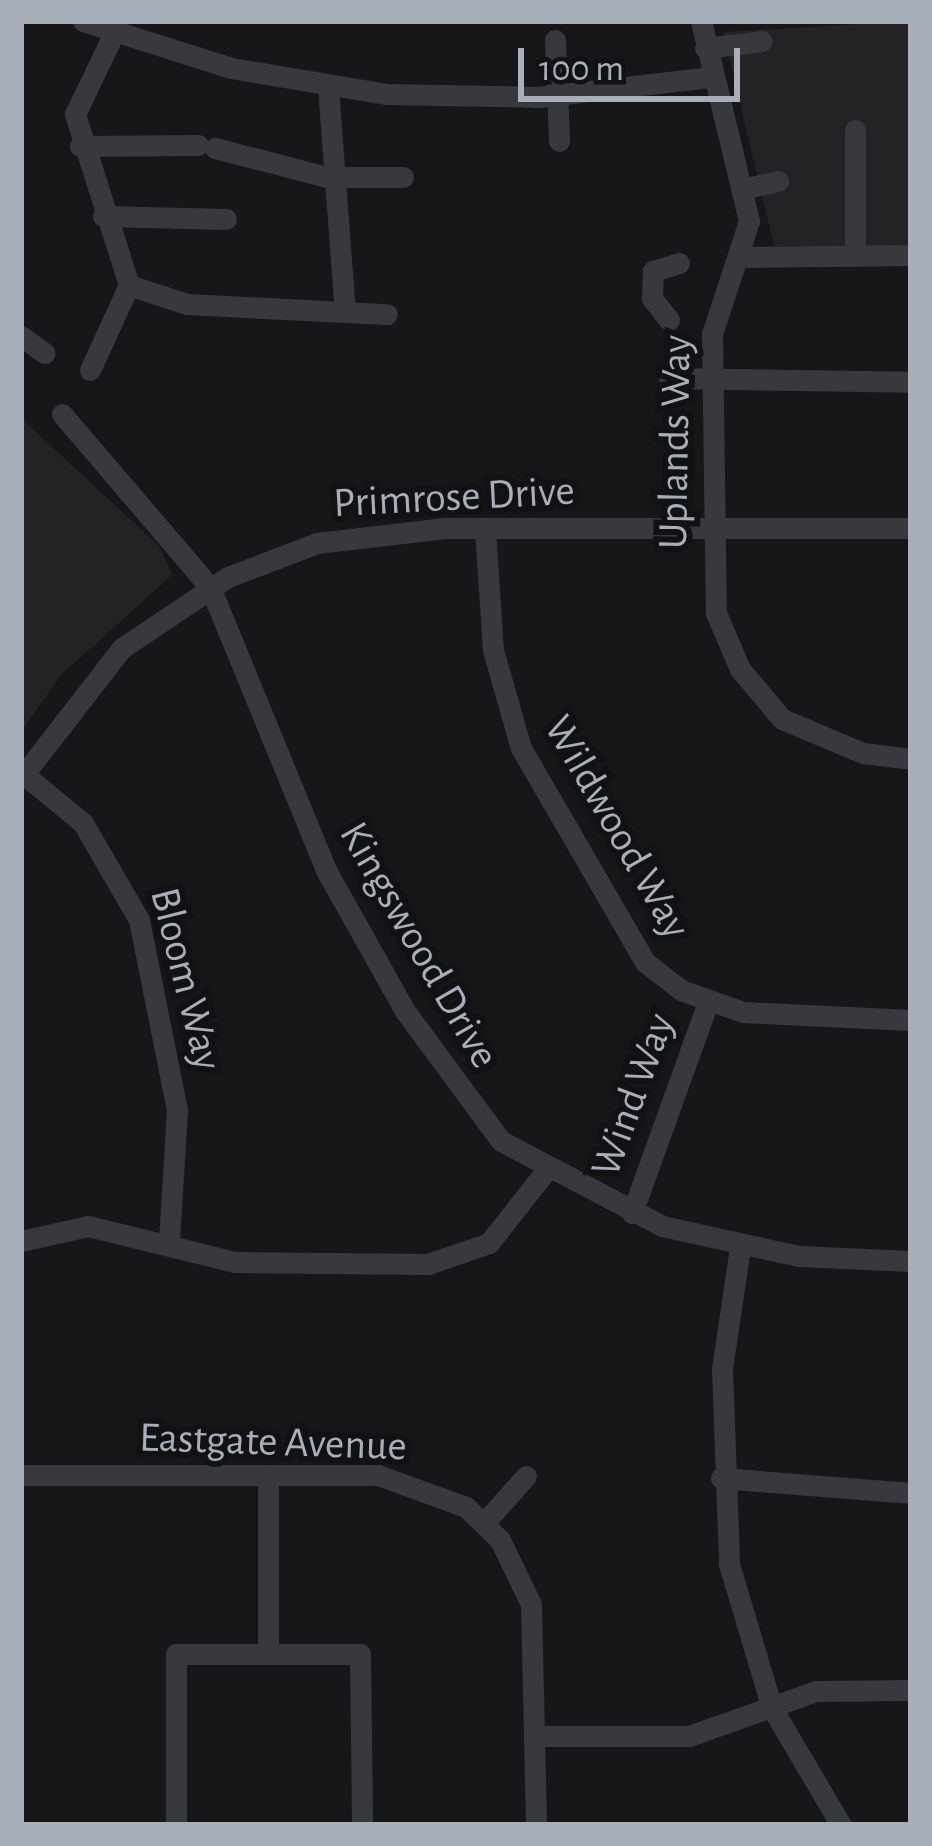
<!DOCTYPE html>
<html>
<head>
<meta charset="utf-8">
<style>
	body { margin:0 }
	#map { position:relative; width:932px; height:1846px; overflow:hidden; background:#171719; font-family:"Alegreya Sans",sans-serif }
	div>[style] { position:absolute }
	[style*='--x'] { left:calc(var(--x)*1px); top:calc(var(--y)*1px); width:calc(var(--w)*1px); rotate:calc(var(--a)*1deg) }
	.built>* { inset:0; background:#232326 }
	.minor>* { height:21px; margin:-10.5px; padding:0 10.5px; transform-origin:10.5px; border-radius:10.5px; background:#37393e }
	span { translate:-50% -50%; white-space:nowrap; text-align:center; line-height:1.15; -webkit-text-stroke:12px #121214; paint-order:stroke }
	.street-label { font-size:42px; color:#a8afb9 }
	.frame { position:absolute; inset:0; border:24px solid #a8afb9; pointer-events:none }
	.scale { position:absolute; left:518px; top:48px; width:222px; height:54px; box-sizing:border-box; border:6px solid #a8afb9; border-top:0; padding-left:15px; font-size:36px; line-height:42px; white-space:nowrap; color:#a8afb9; -webkit-text-stroke:9px #121214; paint-order:stroke }
</style>
</head>
<body>
<div id="map">
	<div class="built">
		<div style="clip-path:polygon(911px 21px,911px 247px,774px 246px,723px 32px)"></div>
		<div style="clip-path:polygon(21px 418px,159px 546px,172px 575px,61px 675px,21px 732px)"></div>
	</div>
	<div class="minor">
		<div style="--x:83;--y:21;--w:155;--a:17.6"></div>
		<div style="--x:231;--y:68;--w:157;--a:9.5"></div>
		<div style="--x:386;--y:94;--w:152;--a:1.1"></div>
		<div style="--x:538;--y:97;--w:173;--a:-6.6"></div>
		<div style="--x:701;--y:21;--w:206;--a:76.5"></div>
		<div style="--x:749;--y:221;--w:119;--a:108.1"></div>
		<div style="--x:712;--y:334;--w:279;--a:89.2"></div>
		<div style="--x:716;--y:613;--w:61;--a:66.8"></div>
		<div style="--x:740;--y:669;--w:65;--a:50"></div>
		<div style="--x:782;--y:719;--w:88;--a:22.8"></div>
		<div style="--x:863;--y:753;--w:48;--a:7.1"></div>
		<div style="--x:114;--y:33;--w:90;--a:115.7"></div>
		<div style="--x:75;--y:114;--w:179;--a:72.5"></div>
		<div style="--x:129;--y:285;--w:61;--a:18.1"></div>
		<div style="--x:187;--y:304;--w:200;--a:2.9"></div>
		<div style="--x:555;--y:40;--w:101;--a:87.7"></div>
		<div style="--x:705;--y:48;--w:57;--a:-7"></div>
		<div style="--x:328;--y:87;--w:225;--a:85.7"></div>
		<div style="--x:80;--y:146;--w:118;--a:-0.5"></div>
		<div style="--x:215;--y:148;--w:116;--a:14.5"></div>
		<div style="--x:327;--y:177;--w:76;--a:0"></div>
		<div style="--x:741;--y:189;--w:38;--a:-12"></div>
		<div style="--x:103;--y:216;--w:123;--a:1.4"></div>
		<div style="--x:855;--y:256;--w:126;--a:-90"></div>
		<div style="--x:740;--y:257;--w:171;--a:-0.7"></div>
		<div style="--x:669;--y:320;--w:28;--a:-128"></div>
		<div style="--x:652;--y:298;--w:27;--a:-88"></div>
		<div style="--x:653;--y:271;--w:27;--a:-17"></div>
		<div style="--x:21;--y:336;--w:29;--a:36"></div>
		<div style="--x:90;--y:370;--w:94;--a:-65.4"></div>
		<div style="--x:669;--y:378;--w:242;--a:0.9"></div>
		<div style="--x:62;--y:414;--w:228;--a:49.5"></div>
		<div style="--x:210;--y:587;--w:308;--a:67.7"></div>
		<div style="--x:327;--y:872;--w:159;--a:60.7"></div>
		<div style="--x:405;--y:1011;--w:162;--a:53.6"></div>
		<div style="--x:501;--y:1141;--w:182;--a:27.8"></div>
		<div style="--x:662;--y:1226;--w:140;--a:12.4"></div>
		<div style="--x:799;--y:1256;--w:112;--a:2.6"></div>
		<div style="--x:485;--y:530;--w:120;--a:86.2"></div>
		<div style="--x:493;--y:650;--w:102;--a:74.1"></div>
		<div style="--x:521;--y:748;--w:247;--a:59.9"></div>
		<div style="--x:645;--y:962;--w:46;--a:37.9"></div>
		<div style="--x:681;--y:990;--w:66;--a:19.5"></div>
		<div style="--x:743;--y:1012;--w:168;--a:2.7"></div>
		<div style="--x:21;--y:772;--w:80;--a:39.4"></div>
		<div style="--x:83;--y:823;--w:112;--a:60"></div>
		<div style="--x:139;--y:920;--w:194;--a:78.7"></div>
		<div style="--x:177;--y:1110;--w:131;--a:93.5"></div>
		<div style="--x:21;--y:778;--w:165;--a:-52.2"></div>
		<div style="--x:122;--y:648;--w:128;--a:-33.8"></div>
		<div style="--x:228;--y:577;--w:95;--a:-20.9"></div>
		<div style="--x:317;--y:543;--w:129;--a:-6.7"></div>
		<div style="--x:445;--y:528;--w:466;--a:0"></div>
		<div style="--x:632;--y:1213;--w:224;--a:-70.2"></div>
		<div style="--x:21;--y:1241;--w:69;--a:-12.6"></div>
		<div style="--x:88;--y:1226;--w:151;--a:13.8"></div>
		<div style="--x:235;--y:1262;--w:193;--a:0.6"></div>
		<div style="--x:428;--y:1264;--w:65;--a:-19"></div>
		<div style="--x:489;--y:1243;--w:89;--a:-51.8"></div>
		<div style="--x:740;--y:1247;--w:123;--a:98.4"></div>
		<div style="--x:722;--y:1369;--w:195;--a:87.9"></div>
		<div style="--x:729;--y:1564;--w:150;--a:73.4"></div>
		<div style="--x:772;--y:1708;--w:136;--a:59.5"></div>
		<div style="--x:21;--y:1475;--w:357;--a:0"></div>
		<div style="--x:378;--y:1475;--w:94;--a:20"></div>
		<div style="--x:466;--y:1507;--w:47;--a:44.1"></div>
		<div style="--x:500;--y:1540;--w:71;--a:64.2"></div>
		<div style="--x:531;--y:1604;--w:221;--a:88.7"></div>
		<div style="--x:268;--y:1476;--w:178;--a:90"></div>
		<div style="--x:721;--y:1478;--w:191;--a:4.5"></div>
		<div style="--x:484;--y:1523;--w:63;--a:-48.2"></div>
		<div style="--x:536;--y:1736;--w:153;--a:0"></div>
		<div style="--x:689;--y:1736;--w:135;--a:-19.5"></div>
		<div style="--x:816;--y:1691;--w:95;--a:-0.6"></div>
		<div style="--x:176;--y:1825;--w:171;--a:-90"></div>
		<div style="--x:176;--y:1654;--w:184;--a:0"></div>
		<div style="--x:360;--y:1654;--w:171;--a:89.3"></div>
	</div>
	<div class="street-label">
		<span style="left:675px;top:442px;rotate:-89deg">Uplands Way</span>
		<span style="left:454px;top:497px;rotate:-3deg">Primrose Drive</span>
		<span style="left:617px;top:827px;rotate:60deg">Wildwood Way</span>
		<span style="left:419px;top:945px;rotate:60deg">Kingswood Drive</span>
		<span style="left:186px;top:979px;rotate:76deg">Bloom Way</span>
		<span style="left:633px;top:1095px;rotate:-70deg">Wind Way</span>
		<span style="left:273px;top:1442px;rotate:2deg">Eastgate Avenue</span>
	</div>
	<div class="frame"></div>
	<div class="scale">100 m</div>
</div>
</body>
</html>
